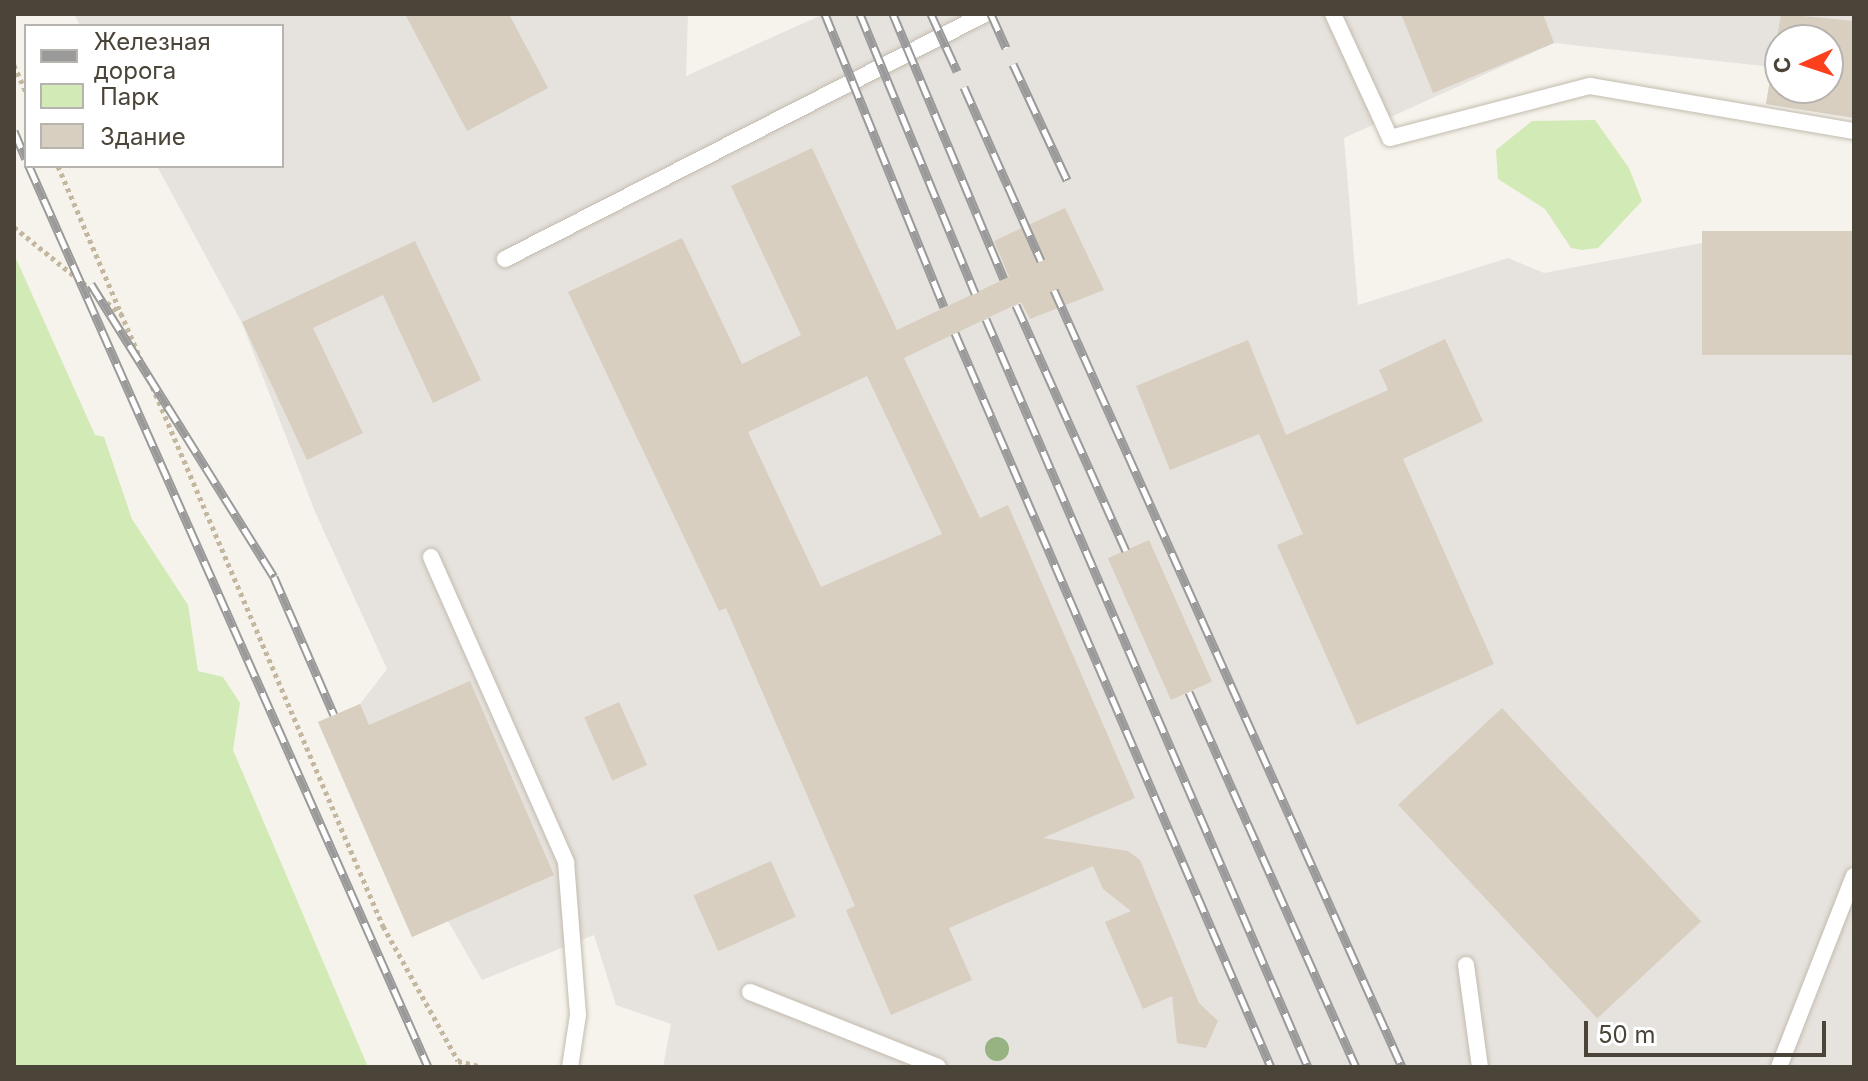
<!DOCTYPE html>
<html>
<head>
<meta charset="utf-8">
<style>
	body { margin:0 }
	#map { position:relative; width:1868px; height:1081px; overflow:hidden; background:#f6f3ec; font-family:Inter,sans-serif }
	div>[style] { position:absolute }
	[style*='--x'] { left:calc(var(--x)*1px); top:calc(var(--y)*1px); width:calc(var(--w)*1px); rotate:calc(var(--a)*1deg) }
	.industrial>* { inset:0; background:#e6e2dd }
	.green>* { inset:0; background:#d2eab5 }
	.building>* { inset:0; background:#d8cfc1; transform-origin:0 0 }
	.path>* { height:5px; margin-top:-2.5px; transform-origin:0; background:repeating-linear-gradient(90deg,#c4b79f 0 4px,transparent 0 8px) }
	.roads { filter:drop-shadow(0 0 2px #c2bbae) drop-shadow(0 0 2px #c2bbae) }
	.service>* { height:16px; margin:-8px; padding:0 8px; transform-origin:8px; border-radius:8px; background:#fff }
	.rail>* { height:9px; margin-top:-4.5px; transform-origin:0; background:repeating-linear-gradient(90deg,#fff 0 18px,#9a9a9a 0 36px); box-sizing:border-box; border-block:2px solid #9a9a9a }
	.trees>* { width:24px; height:24px; margin:-12px; border-radius:50%; background:#97b381 }
	span { translate:-50% -50%; white-space:nowrap; text-align:center; line-height:1.15; -webkit-text-stroke:6px #fff; paint-order:stroke }
	.frame { position:absolute; inset:0; border:16px solid #4b4439; pointer-events:none }
	.legend { position:absolute; left:24px; top:24px; width:260px; height:144px; box-sizing:border-box; background:#fff; border:2px solid #b7b4b0; margin:0; padding:10px 14px; list-style:none; font-size:24px; color:#4b4439 }
	.legend li { display:flex; align-items:center; gap:16px; height:40px }
	.legend b { width:40px; border:2px solid #b7b4b0 }
	.north { position:absolute; left:1764px; top:24px; width:80px; height:80px; box-sizing:border-box; background:#fff; border:2px solid #b7b4b0; border-radius:50%; rotate:267deg; font-size:22px; font-weight:700; line-height:32px; text-align:center; color:#4b4439 }
	.north::after { content:''; display:block; margin:auto; width:28px; height:36px; background:#fc3f1d; clip-path:polygon(50% 0,100% 100%,50% 72%,0 100%) }
	.scale { position:absolute; left:1584px; top:1021px; width:242px; height:36px; box-sizing:border-box; border:4px solid #4b4439; border-top:0; padding-left:10px; font-size:24px; line-height:28px; white-space:nowrap; color:#4b4439; -webkit-text-stroke:6px #fff; paint-order:stroke }
</style>
</head>
<body>
<div id="map">
	<div class="industrial">
		<div style="clip-path:polygon(evenodd,74px 14px,688px 14px,686px 76px,824px 14px,1854px 14px,1854px 118px,1766px 104px,1772px 67px,1554px 43px,1344px 138px,1358px 305px,1508px 258px,1544px 273px,1702px 243px,1854px 231px,1854px 1067px,663px 1067px,671px 1024px,616px 1005px,594px 935px,482px 980px,448px 921px,412px 937px,318px 722px,360px 704px,387px 669px,316px 514px,242px 323px,157px 166px,282px 166px,282px 26px,80px 26px,74px 14px,1780px 40px,1828px 40px,1828px 88px,1780px 88px,1780px 40px)"></div>
	</div>
	<div class="green">
		<div style="clip-path:polygon(1595px 120px,1629px 168px,1642px 201px,1598px 248px,1582px 250px,1571px 248px,1545px 209px,1498px 179px,1496px 150px,1532px 121px)"></div>
		<div style="clip-path:polygon(14px 254px,95px 435px,104px 437px,132px 519px,188px 605px,198px 671px,223px 677px,240px 703px,233px 750px,368px 1067px,14px 1067px)"></div>
	</div>
	<div class="building">
		<div style="clip-path:polygon(405px 14px,509px 14px,548px 88px,467px 131px)"></div>
		<div style="clip-path:polygon(1401px 14px,1543px 14px,1554px 43px,1433px 93px)"></div>
		<div style="clip-path:polygon(evenodd,1781px 14px,1854px 21px,1854px 118px,1766px 104px,1781px 14px,1780px 40px,1828px 40px,1828px 88px,1780px 88px,1780px 40px)"></div>
		<div style="clip-path:polygon(evenodd,812px 148px,897px 330px,1009px 277px,994px 241px,1065px 208px,1104px 290px,1030px 319px,1021px 302px,904px 358px,980px 518px,1008px 505px,1135px 798px,1043px 838px,1128px 851px,1140px 860px,1199px 1003px,1218px 1021px,1206px 1048px,1177px 1043px,1172px 996px,1143px 1009px,1105px 922px,1131px 911px,1103px 889px,1093px 866px,949px 928px,972px 980px,891px 1015px,846px 910px,855px 906px,726px 608px,719px 611px,568px 292px,682px 238px,742px 364px,801px 335px,731px 186px,812px 148px,867px 376px,942px 534px,821px 587px,748px 432px,867px 376px)"></div>
		<div style="left:1854px;top:231px;width:124px;height:152px;rotate:90deg"></div>
		<div style="clip-path:polygon(415px 241px,481px 380px,433px 403px,383px 295px,313px 328px,363px 433px,307px 460px,242px 322px)"></div>
		<div style="clip-path:polygon(1445px 339px,1483px 421px,1403px 459px,1494px 664px,1357px 725px,1277px 545px,1303px 534px,1259px 434px,1170px 470px,1136px 386px,1248px 340px,1286px 435px,1388px 390px,1379px 370px)"></div>
		<div style="left:1149px;top:540px;width:155px;height:45px;rotate:66deg"></div>
		<div style="clip-path:polygon(470px 681px,554px 875px,412px 937px,318px 722px,360px 704px,369px 725px)"></div>
		<div style="left:619px;top:702px;width:69px;height:38px;rotate:66deg"></div>
		<div style="left:1502px;top:708px;width:292px;height:142px;rotate:47deg"></div>
		<div style="left:771px;top:861px;width:61px;height:85px;rotate:66deg"></div>
	</div>
	<div class="path">
		<div style="--x:14;--y:65;--w:30;--a:66"></div>
		<div style="--x:58;--y:166;--w:827;--a:66.85"></div>
		<div style="--x:383;--y:926;--w:154;--a:60.9"></div>
		<div style="--x:458;--y:1061;--w:25;--a:14"></div>
		<div style="--x:14;--y:227;--w:138;--a:39.1"></div>
	</div>
	<div class="roads">
		<div class="service">
			<div style="--x:1333;--y:14;--w:136;--a:65.3"></div>
			<div style="--x:1390;--y:138;--w:207;--a:-14.6"></div>
			<div style="--x:1590;--y:86;--w:268;--a:9.7"></div>
			<div style="--x:505;--y:259;--w:539;--a:-27.04"></div>
			<div style="--x:431;--y:557;--w:334;--a:66.1"></div>
			<div style="--x:566;--y:862;--w:153;--a:85.5"></div>
			<div style="--x:578;--y:1015;--w:53;--a:98.7"></div>
			<div style="--x:1466;--y:965;--w:103;--a:82.2"></div>
			<div style="--x:750;--y:992;--w:202;--a:21.7"></div>
			<div style="--x:1779;--y:1067;--w:205;--a:-68.6"></div>
		</div>
	</div>
	<div class="rail">
		<div style="--x:825;--y:14;--w:316;--a:67.9"></div>
		<div style="--x:860;--y:14;--w:302;--a:67.6"></div>
		<div style="--x:893;--y:14;--w:287;--a:67.3"></div>
		<div style="--x:931;--y:14;--w:63;--a:65.5"></div>
		<div style="--x:991;--y:14;--w:37;--a:66"></div>
		<div style="--x:1013;--y:64;--w:128;--a:65"></div>
		<div style="--x:964;--y:87;--w:190;--a:66.1"></div>
		<div style="--x:14;--y:131;--w:30;--a:67"></div>
		<div style="--x:29;--y:166;--w:985;--a:66.11"></div>
		<div style="--x:91;--y:284;--w:345;--a:58"></div>
		<div style="--x:274;--y:577;--w:150;--a:66.5"></div>
		<div style="--x:1054;--y:290;--w:851;--a:65.87"></div>
		<div style="--x:1016;--y:305;--w:269;--a:65.9"></div>
		<div style="--x:986;--y:319;--w:814;--a:66.71"></div>
		<div style="--x:955;--y:333;--w:799;--a:66.71"></div>
		<div style="--x:1189;--y:692;--w:411;--a:66"></div>
	</div>
	<div class="trees">
		<div style="left:997px;top:1049px"></div>
	</div>
	<div class="frame"></div>
	<ul class="legend">
	<li><b style="height:10px;background:#9a9a9a"></b>Железная дорога</li>
	<li><b style="height:22px;background:#d2eab5"></b>Парк</li>
	<li><b style="height:22px;background:#d8cfc1"></b>Здание</li>
	</ul>
	<div class="north">С</div>
	<div class="scale">50 m</div>
</div>
</body>
</html>
